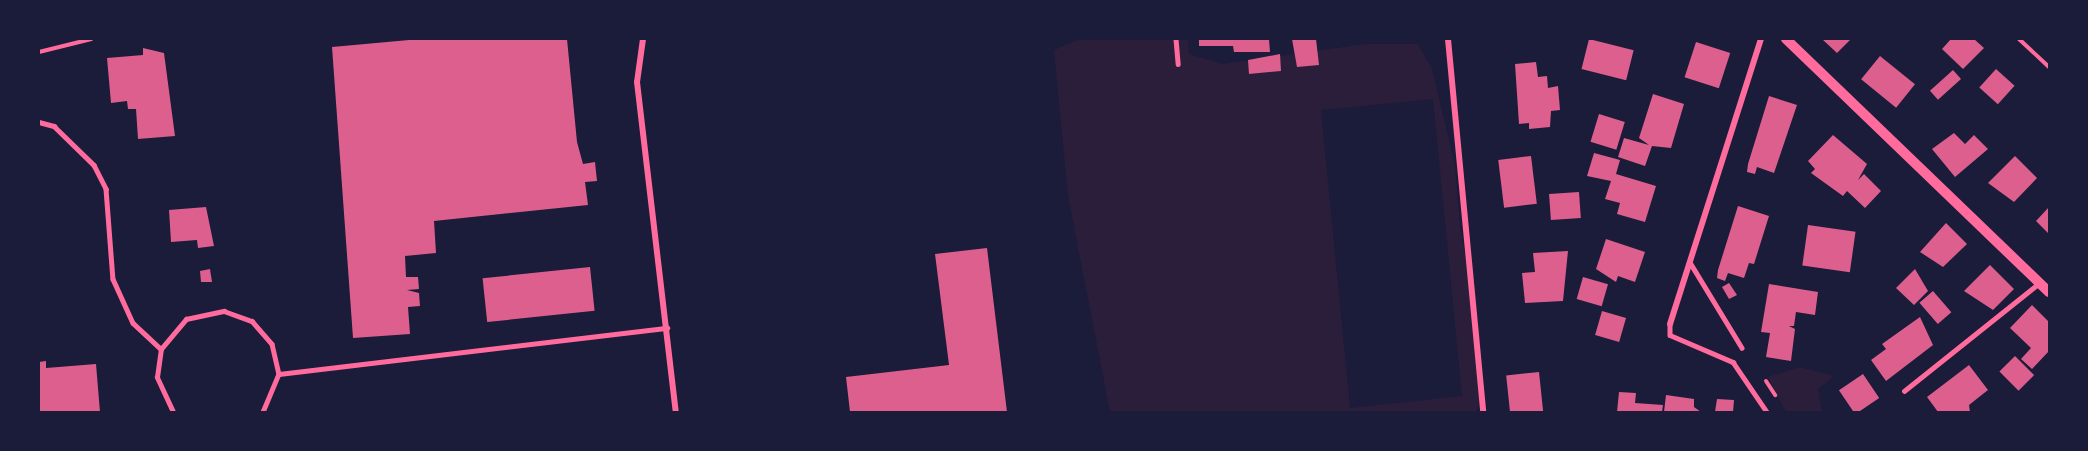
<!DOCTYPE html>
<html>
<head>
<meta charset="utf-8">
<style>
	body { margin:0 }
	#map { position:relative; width:2088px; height:451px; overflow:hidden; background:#1b1b3a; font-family:"Public Sans",sans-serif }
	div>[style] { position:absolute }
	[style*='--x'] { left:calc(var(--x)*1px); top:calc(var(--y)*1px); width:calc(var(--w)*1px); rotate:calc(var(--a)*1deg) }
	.green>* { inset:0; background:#2a1e3b }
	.building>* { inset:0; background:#dd5f8e; transform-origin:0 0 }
	.path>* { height:4px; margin:-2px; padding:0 2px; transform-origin:2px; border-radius:2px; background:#ff6b9d }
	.service>* { height:4.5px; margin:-2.25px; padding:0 2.25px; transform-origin:2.25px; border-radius:2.25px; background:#ff6b9d }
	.minor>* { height:6px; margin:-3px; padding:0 3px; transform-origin:3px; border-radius:3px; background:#ff6b9d }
	.tertiary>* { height:10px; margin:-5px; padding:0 5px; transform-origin:5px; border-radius:5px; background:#ff6b9d }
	span { translate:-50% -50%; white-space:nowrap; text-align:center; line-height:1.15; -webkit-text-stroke:6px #1b1b3a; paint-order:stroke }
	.frame { position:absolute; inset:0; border:40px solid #1b1b3a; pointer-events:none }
</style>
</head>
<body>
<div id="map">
	<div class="green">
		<div style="clip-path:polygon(evenodd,1080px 39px,1188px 39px,1189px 54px,1223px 64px,1365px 44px,1418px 44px,1432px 69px,1455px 165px,1460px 227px,1480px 333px,1482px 397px,1476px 412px,1110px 412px,1068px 196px,1054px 50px,1080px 39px,1433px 99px,1462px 396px,1350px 408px,1321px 110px,1433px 99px)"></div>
		<div style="clip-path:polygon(1800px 367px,1834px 376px,1818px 389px,1822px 412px,1786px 412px,1768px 377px)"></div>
	</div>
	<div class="building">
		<div style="clip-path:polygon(420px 39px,567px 39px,577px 142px,583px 164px,595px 162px,597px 181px,585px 182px,588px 205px,434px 221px,436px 253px,405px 256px,406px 277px,418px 277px,419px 289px,407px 290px,419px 293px,420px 306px,408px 307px,410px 334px,353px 338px,332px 47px)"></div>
		<div style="clip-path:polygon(1199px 39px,1269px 39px,1270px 52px,1234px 52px,1233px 46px,1199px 46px)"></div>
		<div style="clip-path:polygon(1292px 39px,1316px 39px,1319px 65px,1297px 67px)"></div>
		<div style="left:1589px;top:39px;width:46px;height:31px;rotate:14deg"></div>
		<div style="clip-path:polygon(1822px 39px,1851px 39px,1837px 53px)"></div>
		<div style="clip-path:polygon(1951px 39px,1974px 39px,1984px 48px,1963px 69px,1942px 49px)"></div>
		<div style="left:1696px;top:42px;width:36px;height:37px;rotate:18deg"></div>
		<div style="clip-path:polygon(143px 48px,164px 53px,175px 136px,138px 139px,136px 109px,128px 109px,127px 101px,111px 103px,107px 58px,143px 55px)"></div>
		<div style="clip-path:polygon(1280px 54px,1281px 71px,1249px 74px,1248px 60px)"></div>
		<div style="left:1880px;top:56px;width:45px;height:30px;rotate:39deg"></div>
		<div style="clip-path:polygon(1536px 62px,1538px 77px,1547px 76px,1548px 88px,1558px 86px,1560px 110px,1551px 111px,1550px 127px,1529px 129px,1529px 123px,1519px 124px,1515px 64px)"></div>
		<div style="left:1996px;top:69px;width:25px;height:25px;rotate:42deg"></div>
		<div style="left:1953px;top:70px;width:12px;height:31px;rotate:48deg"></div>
		<div style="clip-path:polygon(1653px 94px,1684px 104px,1671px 148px,1652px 146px,1645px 166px,1618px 157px,1624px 138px,1649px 145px,1639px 138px)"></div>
		<div style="clip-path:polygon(1769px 96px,1797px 105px,1774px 173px,1757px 167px,1755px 174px,1747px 172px,1748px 164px)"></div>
		<div style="left:1599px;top:114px;width:27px;height:29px;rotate:17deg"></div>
		<div style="clip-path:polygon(1954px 133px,1965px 144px,1974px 135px,1988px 149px,1955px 177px,1932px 149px)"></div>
		<div style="clip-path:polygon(1833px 135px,1867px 164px,1858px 180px,1864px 174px,1881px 191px,1865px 208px,1847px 191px,1843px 196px,1811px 173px,1815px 169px,1808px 161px)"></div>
		<div style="clip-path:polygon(1594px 153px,1620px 160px,1616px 174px,1656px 186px,1645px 222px,1617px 214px,1620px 203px,1605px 199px,1611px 181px,1587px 176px)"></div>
		<div style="left:1531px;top:156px;width:48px;height:33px;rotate:83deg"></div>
		<div style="clip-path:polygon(2015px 156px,2037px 178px,2014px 202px,1988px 183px)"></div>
		<div style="left:1579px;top:192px;width:26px;height:30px;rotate:86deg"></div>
		<div style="clip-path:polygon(1738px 206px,1769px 216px,1754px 264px,1749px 263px,1744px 278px,1728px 273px,1725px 281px,1717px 278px,1718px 270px)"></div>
		<div style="clip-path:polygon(206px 207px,214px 246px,198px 248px,197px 240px,171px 242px,169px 210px)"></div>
		<div style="clip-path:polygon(2049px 207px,2049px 234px,2036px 221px)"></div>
		<div style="clip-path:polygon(1946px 223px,1967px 244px,1943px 267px,1920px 252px)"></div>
		<div style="left:1808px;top:225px;width:48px;height:41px;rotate:8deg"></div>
		<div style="clip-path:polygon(1606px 239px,1645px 252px,1635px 282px,1618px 276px,1616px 282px,1596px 269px)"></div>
		<div style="clip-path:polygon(987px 248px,1007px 412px,850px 412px,846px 377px,949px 365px,935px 254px)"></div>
		<div style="clip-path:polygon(1568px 251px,1563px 301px,1525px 303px,1522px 273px,1535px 272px,1533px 253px)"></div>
		<div style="clip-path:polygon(1990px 265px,2014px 289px,1993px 310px,1964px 291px)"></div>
		<div style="left:590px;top:267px;width:44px;height:108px;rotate:84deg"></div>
		<div style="clip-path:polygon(210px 269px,212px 282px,201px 282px,200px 271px)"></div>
		<div style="clip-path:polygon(1915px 269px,1928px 291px,1914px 305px,1896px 288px)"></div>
		<div style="left:1583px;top:277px;width:26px;height:23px;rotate:16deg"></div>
		<div style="clip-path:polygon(1729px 283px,1737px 295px,1729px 299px,1722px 287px)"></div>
		<div style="clip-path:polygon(1769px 284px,1818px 292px,1815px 315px,1796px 312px,1794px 326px,1789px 326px,1795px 329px,1791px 361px,1766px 357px,1770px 333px,1761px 332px)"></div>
		<div style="left:1933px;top:291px;width:28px;height:18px;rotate:49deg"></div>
		<div style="clip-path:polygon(2032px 305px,2049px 322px,2049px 351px,2032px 369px,2021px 359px,2031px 348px,2010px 328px)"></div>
		<div style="left:1602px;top:311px;width:25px;height:25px;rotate:16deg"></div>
		<div style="clip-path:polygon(1920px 317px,1933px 345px,1886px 381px,1871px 360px,1886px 349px,1882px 344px)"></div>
		<div style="left:2015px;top:356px;width:27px;height:22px;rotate:45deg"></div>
		<div style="clip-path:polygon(46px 361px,46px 368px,96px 364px,100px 412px,39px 412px,39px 362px)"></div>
		<div style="clip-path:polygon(1969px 365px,1988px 390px,1969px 405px,1970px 412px,1938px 412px,1927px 397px)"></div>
		<div style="left:1539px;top:372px;width:40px;height:33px;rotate:84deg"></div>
		<div style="left:1863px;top:374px;width:29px;height:29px;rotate:56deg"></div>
		<div style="clip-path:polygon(1619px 392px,1636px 393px,1635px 403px,1663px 405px,1662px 412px,1617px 412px)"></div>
		<div style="clip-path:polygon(1666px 395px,1694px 399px,1694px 407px,1701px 412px,1664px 412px)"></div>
		<div style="clip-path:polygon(1717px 399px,1734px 400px,1733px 412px,1715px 412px)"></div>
	</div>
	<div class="path">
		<div style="--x:2019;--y:39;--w:41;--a:43"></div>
		<div style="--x:39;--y:52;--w:54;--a:-14"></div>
		<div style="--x:1766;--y:381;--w:17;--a:57"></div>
	</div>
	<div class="service">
		<div style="--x:1176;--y:39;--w:25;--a:85"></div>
		<div style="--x:39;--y:122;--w:16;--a:15"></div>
		<div style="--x:54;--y:126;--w:56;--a:44.3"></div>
		<div style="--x:94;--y:165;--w:27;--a:63"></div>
		<div style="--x:106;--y:189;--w:90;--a:85.6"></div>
		<div style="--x:113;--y:279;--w:48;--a:65.6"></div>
		<div style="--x:133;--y:323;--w:38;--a:43"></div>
		<div style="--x:1691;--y:264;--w:98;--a:58.7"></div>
		<div style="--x:1670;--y:324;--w:11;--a:90"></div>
		<div style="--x:1670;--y:335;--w:69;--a:23.2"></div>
		<div style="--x:1733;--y:362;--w:60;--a:55.8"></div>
		<div style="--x:279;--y:374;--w:391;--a:-6.8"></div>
		<div style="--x:1904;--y:391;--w:171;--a:-38.6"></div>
		<div style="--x:173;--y:412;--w:38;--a:-115"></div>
		<div style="--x:157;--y:377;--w:28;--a:-82"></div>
		<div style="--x:161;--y:349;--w:39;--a:-50"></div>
		<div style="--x:186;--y:319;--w:39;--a:-12"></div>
		<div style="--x:224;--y:311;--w:30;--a:20"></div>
		<div style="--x:252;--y:321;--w:30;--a:49"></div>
		<div style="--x:272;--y:344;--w:31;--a:77"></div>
		<div style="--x:279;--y:374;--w:41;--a:112.8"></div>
	</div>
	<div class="minor">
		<div style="--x:643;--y:39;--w:43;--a:97.9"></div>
		<div style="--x:637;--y:82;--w:332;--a:83.3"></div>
		<div style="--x:1448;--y:39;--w:375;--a:84.6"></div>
		<div style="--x:1670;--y:324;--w:299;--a:-72.3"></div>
	</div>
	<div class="tertiary">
		<div style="--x:1786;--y:39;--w:365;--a:43.9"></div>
	</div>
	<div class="frame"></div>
</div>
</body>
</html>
